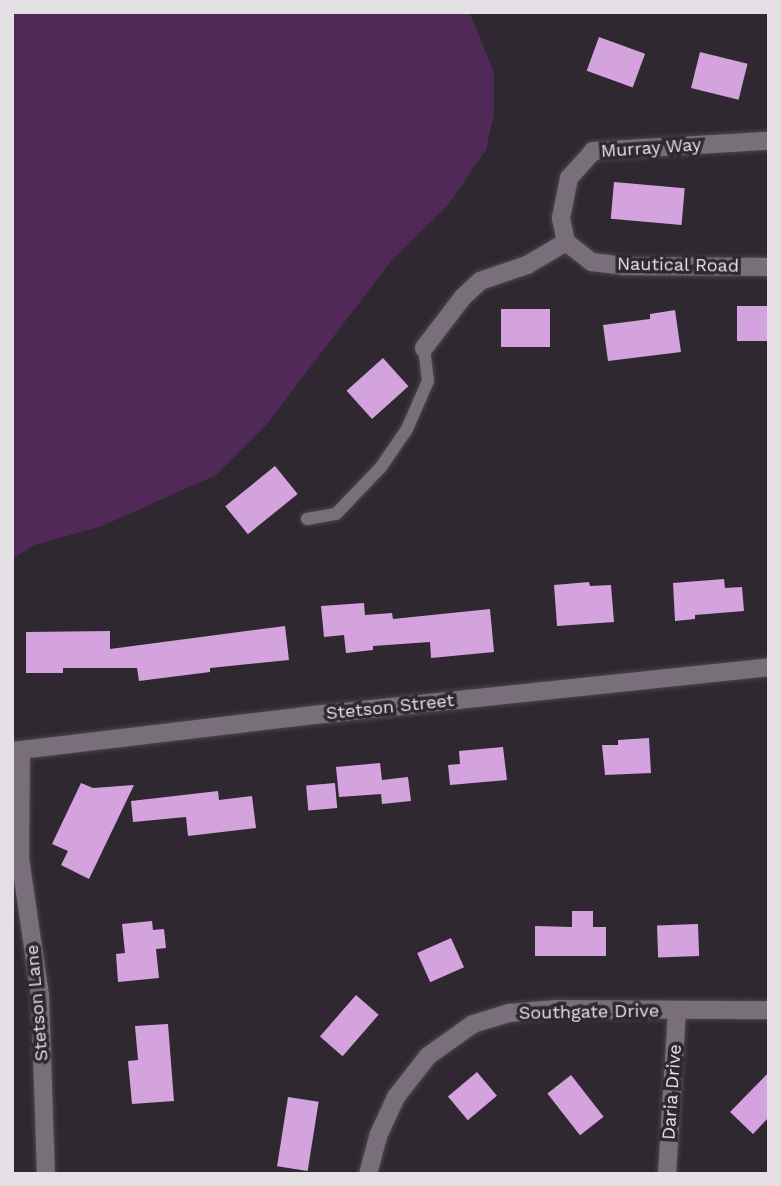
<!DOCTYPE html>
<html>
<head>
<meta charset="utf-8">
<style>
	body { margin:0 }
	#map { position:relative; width:781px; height:1186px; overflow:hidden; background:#302831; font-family:"Work Sans",sans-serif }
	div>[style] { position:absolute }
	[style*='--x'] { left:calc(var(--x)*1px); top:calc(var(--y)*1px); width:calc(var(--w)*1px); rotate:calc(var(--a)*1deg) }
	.green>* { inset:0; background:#512959 }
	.building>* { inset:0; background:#d4a3de; transform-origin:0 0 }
	.roads { filter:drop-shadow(0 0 2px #4d464e) drop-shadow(0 0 2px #4d464e) }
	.service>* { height:12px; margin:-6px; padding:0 6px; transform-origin:6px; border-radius:6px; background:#796f7b }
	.minor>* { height:18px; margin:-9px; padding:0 9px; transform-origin:9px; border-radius:9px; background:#796f7b }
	span { translate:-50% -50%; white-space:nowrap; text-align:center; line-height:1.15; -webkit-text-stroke:7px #302831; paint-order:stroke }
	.street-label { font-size:18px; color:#e5dfe6 }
	.frame { position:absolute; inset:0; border:14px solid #e5dfe6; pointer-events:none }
</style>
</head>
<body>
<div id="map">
	<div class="green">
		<div style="clip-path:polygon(12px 12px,469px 12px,494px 72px,494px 113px,486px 150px,448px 205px,391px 261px,267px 424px,216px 475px,102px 526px,34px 545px,12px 559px)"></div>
	</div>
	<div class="building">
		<div style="left:599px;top:37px;width:49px;height:36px;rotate:20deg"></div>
		<div style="left:700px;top:52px;width:49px;height:37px;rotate:14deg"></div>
		<div style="left:614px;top:182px;width:71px;height:37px;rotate:5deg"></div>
		<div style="left:769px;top:306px;width:35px;height:32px;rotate:90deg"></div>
		<div style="left:501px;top:309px;width:49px;height:38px"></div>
		<div style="clip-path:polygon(675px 310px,681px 352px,608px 361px,603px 325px,650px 319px,650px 314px)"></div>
		<div style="left:383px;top:358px;width:38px;height:49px;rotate:48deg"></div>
		<div style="left:275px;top:466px;width:36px;height:64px;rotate:51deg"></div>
		<div style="clip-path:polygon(724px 579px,725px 588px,742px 587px,744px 611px,695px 615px,695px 619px,675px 621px,673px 583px)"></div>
		<div style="clip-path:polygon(589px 582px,590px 586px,611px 585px,614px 622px,557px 626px,554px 585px)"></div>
		<div style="clip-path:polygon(364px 603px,365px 615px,392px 613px,393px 619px,490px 609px,494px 652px,431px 658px,430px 642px,373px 646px,373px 650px,346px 653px,344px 635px,324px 637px,321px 606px)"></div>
		<div style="clip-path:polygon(285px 626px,289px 660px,210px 668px,210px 672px,139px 681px,137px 668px,63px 668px,63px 673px,26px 673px,26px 632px,110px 631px,110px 649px)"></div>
		<div style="clip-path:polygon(649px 738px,651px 773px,605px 775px,602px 745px,618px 745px,618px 740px)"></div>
		<div style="clip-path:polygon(503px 747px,507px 780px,450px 785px,448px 765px,460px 764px,459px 751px)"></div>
		<div style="clip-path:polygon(380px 763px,382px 780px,408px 777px,411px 801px,382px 804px,381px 794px,339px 797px,336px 767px)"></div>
		<div style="clip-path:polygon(81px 783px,93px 788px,134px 785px,89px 879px,61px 865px,68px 851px,52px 844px)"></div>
		<div style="left:335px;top:783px;width:25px;height:29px;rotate:85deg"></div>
		<div style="clip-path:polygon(218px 791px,219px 800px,252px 796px,256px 828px,188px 836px,186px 817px,133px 822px,131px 801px)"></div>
		<div style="clip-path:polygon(572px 911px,593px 911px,593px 927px,606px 927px,606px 956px,535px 956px,535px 926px,572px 927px)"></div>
		<div style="clip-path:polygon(152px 921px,153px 930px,164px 929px,166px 948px,156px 949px,159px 978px,118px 982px,116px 954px,125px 953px,122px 924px)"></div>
		<div style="left:698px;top:924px;width:32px;height:41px;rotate:88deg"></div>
		<div style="left:451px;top:938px;width:32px;height:37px;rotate:66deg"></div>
		<div style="left:356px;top:995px;width:30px;height:55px;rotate:41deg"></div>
		<div style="clip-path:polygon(168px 1024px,174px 1101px,132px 1104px,128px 1061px,138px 1060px,135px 1026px)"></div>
		<div style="left:477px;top:1072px;width:31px;height:38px;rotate:50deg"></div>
		<div style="clip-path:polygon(769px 1072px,769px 1117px,753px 1134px,730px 1112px)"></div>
		<div style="left:571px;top:1075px;width:53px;height:30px;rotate:52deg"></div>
		<div style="left:288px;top:1097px;width:31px;height:70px;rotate:9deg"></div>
	</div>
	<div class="roads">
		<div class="service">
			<div style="--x:307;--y:519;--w:29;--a:-10"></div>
			<div style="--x:336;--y:514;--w:65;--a:-46.2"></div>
			<div style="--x:381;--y:467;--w:46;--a:-55.6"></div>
			<div style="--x:407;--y:429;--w:52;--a:-66.4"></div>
			<div style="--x:428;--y:381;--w:33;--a:-97"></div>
		</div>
		<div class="minor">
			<div style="--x:566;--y:242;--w:25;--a:-102"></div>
			<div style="--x:561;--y:218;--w:41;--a:-78.7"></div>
			<div style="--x:569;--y:178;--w:36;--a:-48"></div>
			<div style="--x:593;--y:151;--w:176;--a:-3.3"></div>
			<div style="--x:566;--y:242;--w:33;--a:38"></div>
			<div style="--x:592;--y:262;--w:31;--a:7"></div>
			<div style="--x:623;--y:266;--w:146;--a:0.4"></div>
			<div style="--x:424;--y:348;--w:64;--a:-52.6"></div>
			<div style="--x:463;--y:297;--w:23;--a:-43"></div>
			<div style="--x:480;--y:281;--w:50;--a:-18.8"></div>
			<div style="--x:527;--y:265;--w:45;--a:-30.5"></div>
			<div style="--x:21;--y:750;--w:108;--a:90.5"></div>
			<div style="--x:20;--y:858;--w:138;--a:81.7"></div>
			<div style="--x:40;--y:995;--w:179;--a:88.1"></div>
			<div style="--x:12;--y:751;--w:314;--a:-6.8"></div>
			<div style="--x:324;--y:714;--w:447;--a:-6"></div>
			<div style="--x:368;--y:1174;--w:39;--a:-75"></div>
			<div style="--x:378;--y:1136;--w:43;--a:-65.2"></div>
			<div style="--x:396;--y:1097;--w:52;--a:-52"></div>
			<div style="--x:428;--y:1056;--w:55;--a:-35.4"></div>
			<div style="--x:473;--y:1024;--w:38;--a:-17"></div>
			<div style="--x:509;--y:1013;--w:47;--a:-4.9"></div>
			<div style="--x:556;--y:1009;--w:213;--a:0.3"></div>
			<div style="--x:667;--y:1174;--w:164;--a:-86.5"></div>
		</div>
	</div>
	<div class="street-label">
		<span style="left:651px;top:148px;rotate:-4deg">Murray Way</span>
		<span style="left:678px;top:265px;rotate:1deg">Nautical Road</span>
		<span style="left:390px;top:707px;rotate:-6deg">Stetson Street</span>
		<span style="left:37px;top:1003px;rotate:-95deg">Stetson Lane</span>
		<span style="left:589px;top:1012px;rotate:-1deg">Southgate Drive</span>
		<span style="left:672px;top:1092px;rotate:-86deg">Daria Drive</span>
	</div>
	<div class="frame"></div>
</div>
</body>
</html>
